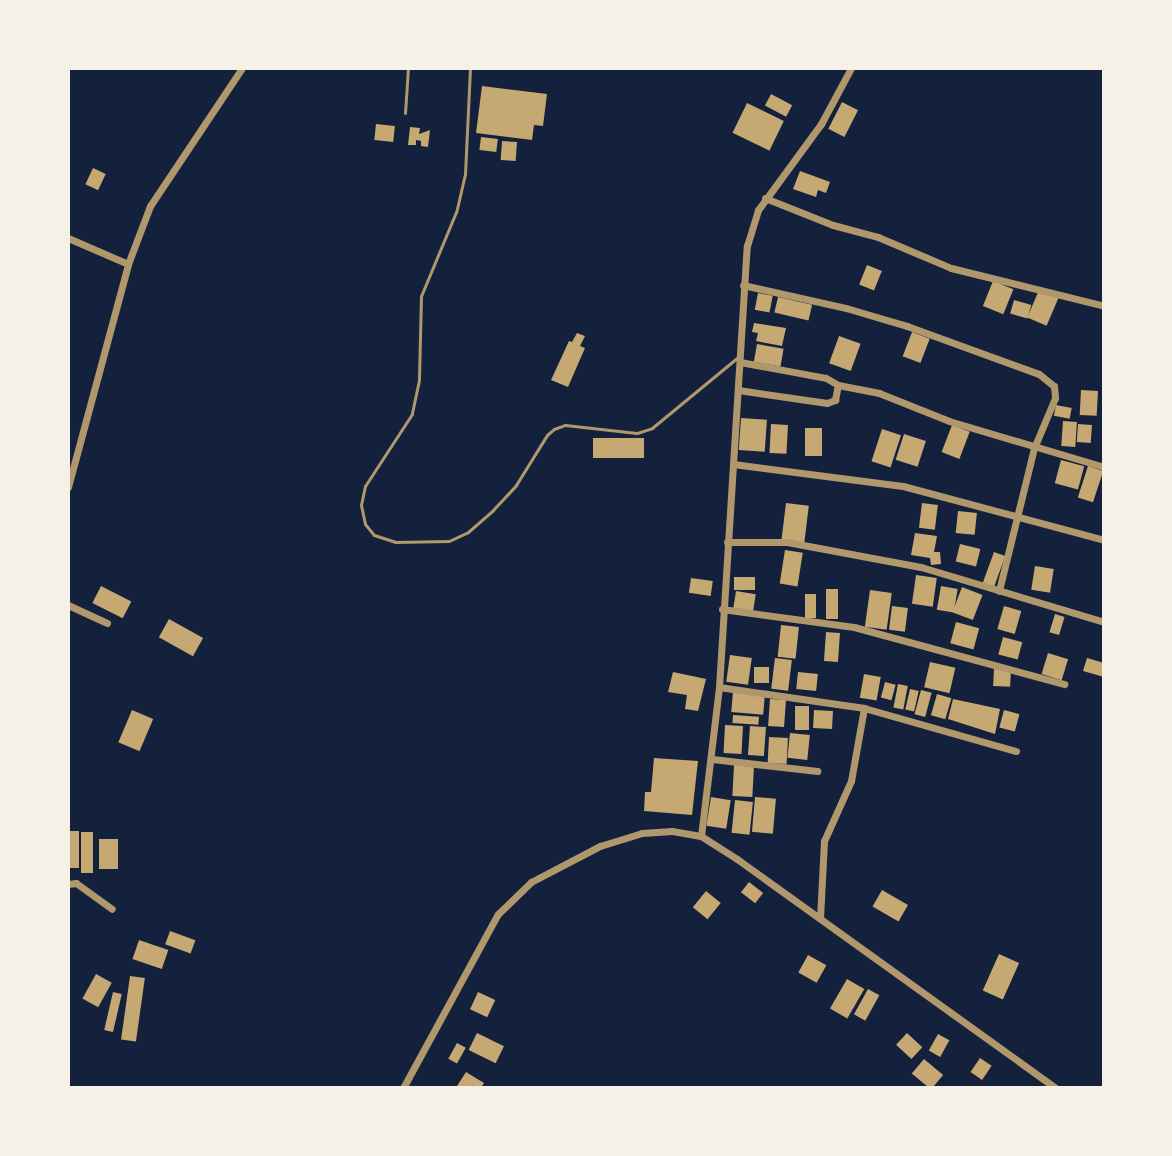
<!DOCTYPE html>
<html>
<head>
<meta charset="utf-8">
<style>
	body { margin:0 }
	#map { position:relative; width:1172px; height:1156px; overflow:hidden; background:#14213d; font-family:Signika,sans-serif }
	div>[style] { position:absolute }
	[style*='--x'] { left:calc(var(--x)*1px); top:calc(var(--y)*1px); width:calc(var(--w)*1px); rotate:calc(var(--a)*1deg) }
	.building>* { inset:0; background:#c6a872; transform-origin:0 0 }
	.service>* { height:3px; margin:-1.5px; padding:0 1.5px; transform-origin:1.5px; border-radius:1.5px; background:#b1986c }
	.minor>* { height:7px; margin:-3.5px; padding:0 3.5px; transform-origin:3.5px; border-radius:3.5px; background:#b1986c }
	span { translate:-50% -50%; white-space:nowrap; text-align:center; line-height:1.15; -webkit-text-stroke:8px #f6f1e7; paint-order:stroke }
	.frame { position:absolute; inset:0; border:70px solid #f6f1e7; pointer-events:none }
</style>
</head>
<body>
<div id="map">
	<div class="building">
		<div style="clip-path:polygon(482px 86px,547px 94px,543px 126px,534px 125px,532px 140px,476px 133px)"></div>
		<div style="left:771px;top:94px;width:24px;height:13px;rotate:28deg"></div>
		<div style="left:842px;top:102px;width:18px;height:30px;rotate:27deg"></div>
		<div style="left:747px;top:103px;width:41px;height:33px;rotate:26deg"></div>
		<div style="left:376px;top:124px;width:19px;height:16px;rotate:6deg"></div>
		<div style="clip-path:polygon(410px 127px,420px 128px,419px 134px,430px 130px,428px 147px,421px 146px,421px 141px,416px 140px,416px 145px,408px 145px)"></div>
		<div style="left:481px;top:137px;width:17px;height:13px;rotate:7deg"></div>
		<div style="left:502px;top:141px;width:15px;height:19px;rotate:4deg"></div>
		<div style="left:93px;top:168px;width:14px;height:18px;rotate:25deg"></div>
		<div style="clip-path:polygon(800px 171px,830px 182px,826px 193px,818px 190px,816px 197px,793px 189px)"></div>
		<div style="left:867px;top:265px;width:16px;height:21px;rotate:22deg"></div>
		<div style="left:993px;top:281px;width:22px;height:27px;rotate:22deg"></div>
		<div style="left:1039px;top:290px;width:21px;height:30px;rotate:23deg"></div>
		<div style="left:758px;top:293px;width:15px;height:17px;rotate:11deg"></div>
		<div style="left:778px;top:297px;width:35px;height:16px;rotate:13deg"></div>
		<div style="left:1014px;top:300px;width:18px;height:14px;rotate:16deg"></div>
		<div style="clip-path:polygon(754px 323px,786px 328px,782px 346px,756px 341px,758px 333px,752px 332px)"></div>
		<div style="left:912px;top:332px;width:19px;height:26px;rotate:21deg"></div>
		<div style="clip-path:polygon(577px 333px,585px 336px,580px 346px,585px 348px,568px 387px,551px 380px,569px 341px,572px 342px)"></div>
		<div style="left:839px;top:336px;width:23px;height:29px;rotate:20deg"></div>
		<div style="left:757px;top:344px;width:27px;height:18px;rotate:10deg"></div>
		<div style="left:1081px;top:390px;width:17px;height:25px;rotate:3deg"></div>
		<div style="left:1056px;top:405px;width:16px;height:11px;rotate:11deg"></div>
		<div style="left:741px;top:418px;width:26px;height:32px;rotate:4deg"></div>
		<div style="left:1063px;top:421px;width:14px;height:25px;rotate:4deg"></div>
		<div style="left:771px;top:424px;width:17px;height:29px;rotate:3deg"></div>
		<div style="left:1078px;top:424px;width:14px;height:18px;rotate:4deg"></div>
		<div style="left:952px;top:425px;width:19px;height:29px;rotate:21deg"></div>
		<div style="left:805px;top:428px;width:17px;height:28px"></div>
		<div style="left:882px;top:429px;width:20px;height:34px;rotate:18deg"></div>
		<div style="left:904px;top:434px;width:23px;height:27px;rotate:18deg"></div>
		<div style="left:644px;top:438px;width:20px;height:51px;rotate:90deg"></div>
		<div style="left:1061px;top:460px;width:24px;height:24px;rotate:15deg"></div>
		<div style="left:1088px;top:466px;width:16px;height:33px;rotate:18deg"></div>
		<div style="left:786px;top:503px;width:23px;height:37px;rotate:7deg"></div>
		<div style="left:922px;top:503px;width:16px;height:25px;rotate:7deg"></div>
		<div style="left:958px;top:511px;width:19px;height:22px;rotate:6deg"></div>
		<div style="clip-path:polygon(915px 533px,937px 536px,934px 552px,940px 552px,941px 564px,931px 565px,930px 558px,911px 555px)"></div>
		<div style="left:960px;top:544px;width:21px;height:18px;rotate:14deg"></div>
		<div style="left:785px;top:550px;width:18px;height:34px;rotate:9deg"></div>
		<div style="left:994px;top:552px;width:12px;height:33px;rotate:20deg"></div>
		<div style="left:1035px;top:566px;width:19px;height:24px;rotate:9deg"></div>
		<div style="left:916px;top:575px;width:21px;height:29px;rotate:8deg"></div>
		<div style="left:734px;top:577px;width:21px;height:13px"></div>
		<div style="left:691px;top:578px;width:22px;height:15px;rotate:8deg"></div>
		<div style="left:101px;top:586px;width:34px;height:19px;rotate:27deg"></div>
		<div style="left:941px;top:586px;width:17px;height:24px;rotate:10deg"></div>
		<div style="left:962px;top:587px;width:22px;height:27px;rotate:21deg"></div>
		<div style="left:826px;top:589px;width:12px;height:30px"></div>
		<div style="left:870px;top:590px;width:22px;height:37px;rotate:8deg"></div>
		<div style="left:736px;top:591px;width:20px;height:17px;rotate:9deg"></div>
		<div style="left:816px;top:594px;width:24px;height:11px;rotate:90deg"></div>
		<div style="left:892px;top:606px;width:16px;height:24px;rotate:7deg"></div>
		<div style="left:1004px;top:606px;width:18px;height:24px;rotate:16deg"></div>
		<div style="left:1055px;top:614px;width:10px;height:19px;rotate:17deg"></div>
		<div style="left:169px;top:619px;width:39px;height:21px;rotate:29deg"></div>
		<div style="left:956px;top:622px;width:24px;height:22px;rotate:15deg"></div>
		<div style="left:781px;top:625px;width:18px;height:32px;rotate:6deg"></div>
		<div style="left:826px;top:632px;width:14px;height:29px;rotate:4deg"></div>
		<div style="left:1003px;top:637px;width:20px;height:18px;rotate:15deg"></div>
		<div style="left:1048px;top:653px;width:21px;height:22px;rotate:17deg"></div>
		<div style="left:730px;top:655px;width:22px;height:27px;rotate:8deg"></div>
		<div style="left:775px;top:658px;width:17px;height:31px;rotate:7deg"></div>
		<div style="clip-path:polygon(1087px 658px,1104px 663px,1104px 677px,1083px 671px)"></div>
		<div style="left:930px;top:662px;width:26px;height:26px;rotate:13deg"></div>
		<div style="left:754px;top:667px;width:15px;height:16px"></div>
		<div style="left:994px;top:669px;width:17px;height:17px;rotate:3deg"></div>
		<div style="clip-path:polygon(673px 672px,706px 679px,698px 711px,685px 709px,687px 695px,668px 692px)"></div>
		<div style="left:798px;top:672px;width:20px;height:17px;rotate:6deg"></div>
		<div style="left:864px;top:674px;width:17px;height:24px;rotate:10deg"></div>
		<div style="left:885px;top:682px;width:11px;height:16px;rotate:15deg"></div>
		<div style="left:898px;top:684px;width:10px;height:24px;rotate:11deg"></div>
		<div style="left:910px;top:689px;width:9px;height:21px;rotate:13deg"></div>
		<div style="left:921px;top:690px;width:11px;height:25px;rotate:15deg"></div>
		<div style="left:733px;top:692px;width:32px;height:20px;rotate:5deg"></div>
		<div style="left:937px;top:694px;width:15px;height:22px;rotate:16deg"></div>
		<div style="left:770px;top:699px;width:16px;height:27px;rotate:4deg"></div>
		<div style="clip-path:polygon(953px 699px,1000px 709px,995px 734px,948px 719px)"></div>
		<div style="left:795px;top:706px;width:14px;height:24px"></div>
		<div style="left:132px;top:710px;width:23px;height:35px;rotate:23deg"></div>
		<div style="left:814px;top:710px;width:19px;height:18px;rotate:3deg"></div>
		<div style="left:1004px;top:710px;width:16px;height:18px;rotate:15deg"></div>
		<div style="left:733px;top:715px;width:26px;height:8px;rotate:4deg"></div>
		<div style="left:725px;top:725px;width:18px;height:28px;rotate:3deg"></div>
		<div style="left:750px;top:726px;width:16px;height:29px;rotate:4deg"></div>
		<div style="left:790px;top:733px;width:20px;height:25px;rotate:6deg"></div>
		<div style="left:769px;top:737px;width:19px;height:26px;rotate:3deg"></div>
		<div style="clip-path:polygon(654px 758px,698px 761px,692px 815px,644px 811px,645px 792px,651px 792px)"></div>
		<div style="left:734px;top:765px;width:20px;height:31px;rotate:3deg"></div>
		<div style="left:711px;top:797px;width:20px;height:29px;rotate:9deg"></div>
		<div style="left:755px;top:797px;width:21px;height:35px;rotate:5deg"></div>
		<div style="left:735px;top:800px;width:18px;height:33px;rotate:6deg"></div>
		<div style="left:68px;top:831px;width:11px;height:37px"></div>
		<div style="left:81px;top:832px;width:12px;height:41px"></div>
		<div style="left:99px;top:839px;width:19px;height:30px"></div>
		<div style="left:749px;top:882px;width:18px;height:13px;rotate:38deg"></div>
		<div style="left:882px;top:890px;width:30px;height:19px;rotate:30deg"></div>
		<div style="left:706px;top:891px;width:19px;height:21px;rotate:39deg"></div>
		<div style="left:170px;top:931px;width:27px;height:14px;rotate:20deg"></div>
		<div style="left:139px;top:940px;width:31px;height:20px;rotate:19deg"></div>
		<div style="left:999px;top:954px;width:22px;height:40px;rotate:24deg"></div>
		<div style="left:808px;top:955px;width:21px;height:20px;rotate:29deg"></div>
		<div style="left:96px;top:974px;width:18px;height:28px;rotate:29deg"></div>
		<div style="left:130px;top:976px;width:15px;height:64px;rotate:8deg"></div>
		<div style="left:847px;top:979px;width:20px;height:34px;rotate:30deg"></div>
		<div style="left:868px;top:989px;width:13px;height:29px;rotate:29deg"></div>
		<div style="left:113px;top:992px;width:9px;height:39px;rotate:13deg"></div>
		<div style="left:478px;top:992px;width:19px;height:19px;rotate:25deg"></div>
		<div style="left:477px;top:1033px;width:30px;height:19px;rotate:26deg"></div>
		<div style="left:907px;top:1033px;width:21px;height:16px;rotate:43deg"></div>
		<div style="left:938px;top:1034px;width:13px;height:19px;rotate:29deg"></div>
		<div style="left:457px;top:1043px;width:10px;height:18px;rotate:29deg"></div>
		<div style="left:980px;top:1058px;width:14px;height:17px;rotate:34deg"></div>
		<div style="left:924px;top:1059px;width:25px;height:19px;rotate:40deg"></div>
		<div style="clip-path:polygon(466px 1072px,484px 1083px,481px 1088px,457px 1086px)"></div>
	</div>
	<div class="service">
		<div style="--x:470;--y:68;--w:106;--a:92.7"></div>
		<div style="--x:465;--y:174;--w:39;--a:103"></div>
		<div style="--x:456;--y:212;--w:91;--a:112.6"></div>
		<div style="--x:421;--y:296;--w:84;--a:91.4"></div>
		<div style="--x:419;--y:380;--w:35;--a:102"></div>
		<div style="--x:412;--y:414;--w:86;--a:123.1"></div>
		<div style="--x:365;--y:486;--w:19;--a:102"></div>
		<div style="--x:361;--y:505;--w:19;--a:78"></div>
		<div style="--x:365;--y:524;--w:14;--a:51"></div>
		<div style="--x:374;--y:535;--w:22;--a:18"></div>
		<div style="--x:395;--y:542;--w:54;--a:-1.1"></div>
		<div style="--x:449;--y:541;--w:21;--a:-25"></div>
		<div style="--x:468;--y:532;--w:33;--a:-41"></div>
		<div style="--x:493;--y:510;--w:34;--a:-47"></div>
		<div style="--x:516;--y:485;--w:59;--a:-58.2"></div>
		<div style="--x:547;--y:435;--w:9;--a:-41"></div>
		<div style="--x:554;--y:429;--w:12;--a:-20"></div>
		<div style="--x:565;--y:425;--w:72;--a:6.3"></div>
		<div style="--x:637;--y:433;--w:16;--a:-18"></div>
		<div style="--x:652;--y:428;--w:110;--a:-39.5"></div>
		<div style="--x:405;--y:113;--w:45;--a:-86.2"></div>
	</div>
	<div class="minor">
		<div style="--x:765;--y:198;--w:73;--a:21.7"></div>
		<div style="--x:833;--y:225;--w:47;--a:14.9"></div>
		<div style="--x:878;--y:237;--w:79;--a:23"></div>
		<div style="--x:951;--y:268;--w:158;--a:13.9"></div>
		<div style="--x:68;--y:238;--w:65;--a:23.4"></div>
		<div style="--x:743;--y:285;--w:106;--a:12.6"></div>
		<div style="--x:846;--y:308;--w:64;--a:16.4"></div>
		<div style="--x:907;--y:326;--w:140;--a:20"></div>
		<div style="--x:1039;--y:374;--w:19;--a:39"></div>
		<div style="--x:1054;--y:386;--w:12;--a:85"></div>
		<div style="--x:1055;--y:398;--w:54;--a:112.8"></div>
		<div style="--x:1034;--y:448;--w:147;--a:103.8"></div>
		<div style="--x:740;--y:362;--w:87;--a:10.5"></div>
		<div style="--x:826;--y:378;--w:14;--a:30"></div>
		<div style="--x:838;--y:385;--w:42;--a:11"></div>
		<div style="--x:879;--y:393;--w:75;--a:21.8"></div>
		<div style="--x:949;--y:421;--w:162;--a:16.5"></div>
		<div style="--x:738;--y:390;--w:90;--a:8.3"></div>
		<div style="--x:827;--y:403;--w:9;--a:-21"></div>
		<div style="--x:835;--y:400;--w:15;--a:-79"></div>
		<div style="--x:733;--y:464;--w:171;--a:7.4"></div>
		<div style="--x:903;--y:486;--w:208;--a:15"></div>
		<div style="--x:68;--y:487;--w:231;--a:-74.9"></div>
		<div style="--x:128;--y:264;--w:62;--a:-69.2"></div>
		<div style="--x:150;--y:206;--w:166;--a:-56.3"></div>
		<div style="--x:727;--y:542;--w:60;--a:0"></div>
		<div style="--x:787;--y:542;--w:136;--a:10.6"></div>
		<div style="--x:921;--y:567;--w:191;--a:16.7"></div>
		<div style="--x:68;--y:605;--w:43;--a:24.8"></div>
		<div style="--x:722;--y:609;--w:133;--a:7.8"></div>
		<div style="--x:854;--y:627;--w:218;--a:15.2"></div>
		<div style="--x:719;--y:687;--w:147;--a:8.2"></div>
		<div style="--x:712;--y:759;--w:106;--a:6.5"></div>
		<div style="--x:701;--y:836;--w:150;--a:-83.1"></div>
		<div style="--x:719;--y:687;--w:442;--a:-86.4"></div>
		<div style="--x:747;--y:246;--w:38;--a:-73"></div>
		<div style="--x:758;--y:210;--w:107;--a:-53.8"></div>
		<div style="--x:821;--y:124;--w:64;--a:-61.8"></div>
		<div style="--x:68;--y:884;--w:8;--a:-7"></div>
		<div style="--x:76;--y:883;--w:44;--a:35.8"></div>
		<div style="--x:820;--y:918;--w:77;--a:-87"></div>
		<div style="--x:824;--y:841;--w:66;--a:-65.8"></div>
		<div style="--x:851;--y:781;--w:74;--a:-79.9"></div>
		<div style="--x:864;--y:708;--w:158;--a:15.8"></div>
		<div style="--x:403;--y:1088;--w:198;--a:-61.4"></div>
		<div style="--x:498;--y:914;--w:46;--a:-44.1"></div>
		<div style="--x:531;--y:882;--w:78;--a:-27.6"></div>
		<div style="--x:600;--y:846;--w:44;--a:-17.2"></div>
		<div style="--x:642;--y:833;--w:30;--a:-4"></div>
		<div style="--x:672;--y:831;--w:29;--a:10"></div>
		<div style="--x:701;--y:836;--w:43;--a:32.6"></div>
		<div style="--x:737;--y:859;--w:393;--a:35.7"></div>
	</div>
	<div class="frame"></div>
</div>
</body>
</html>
